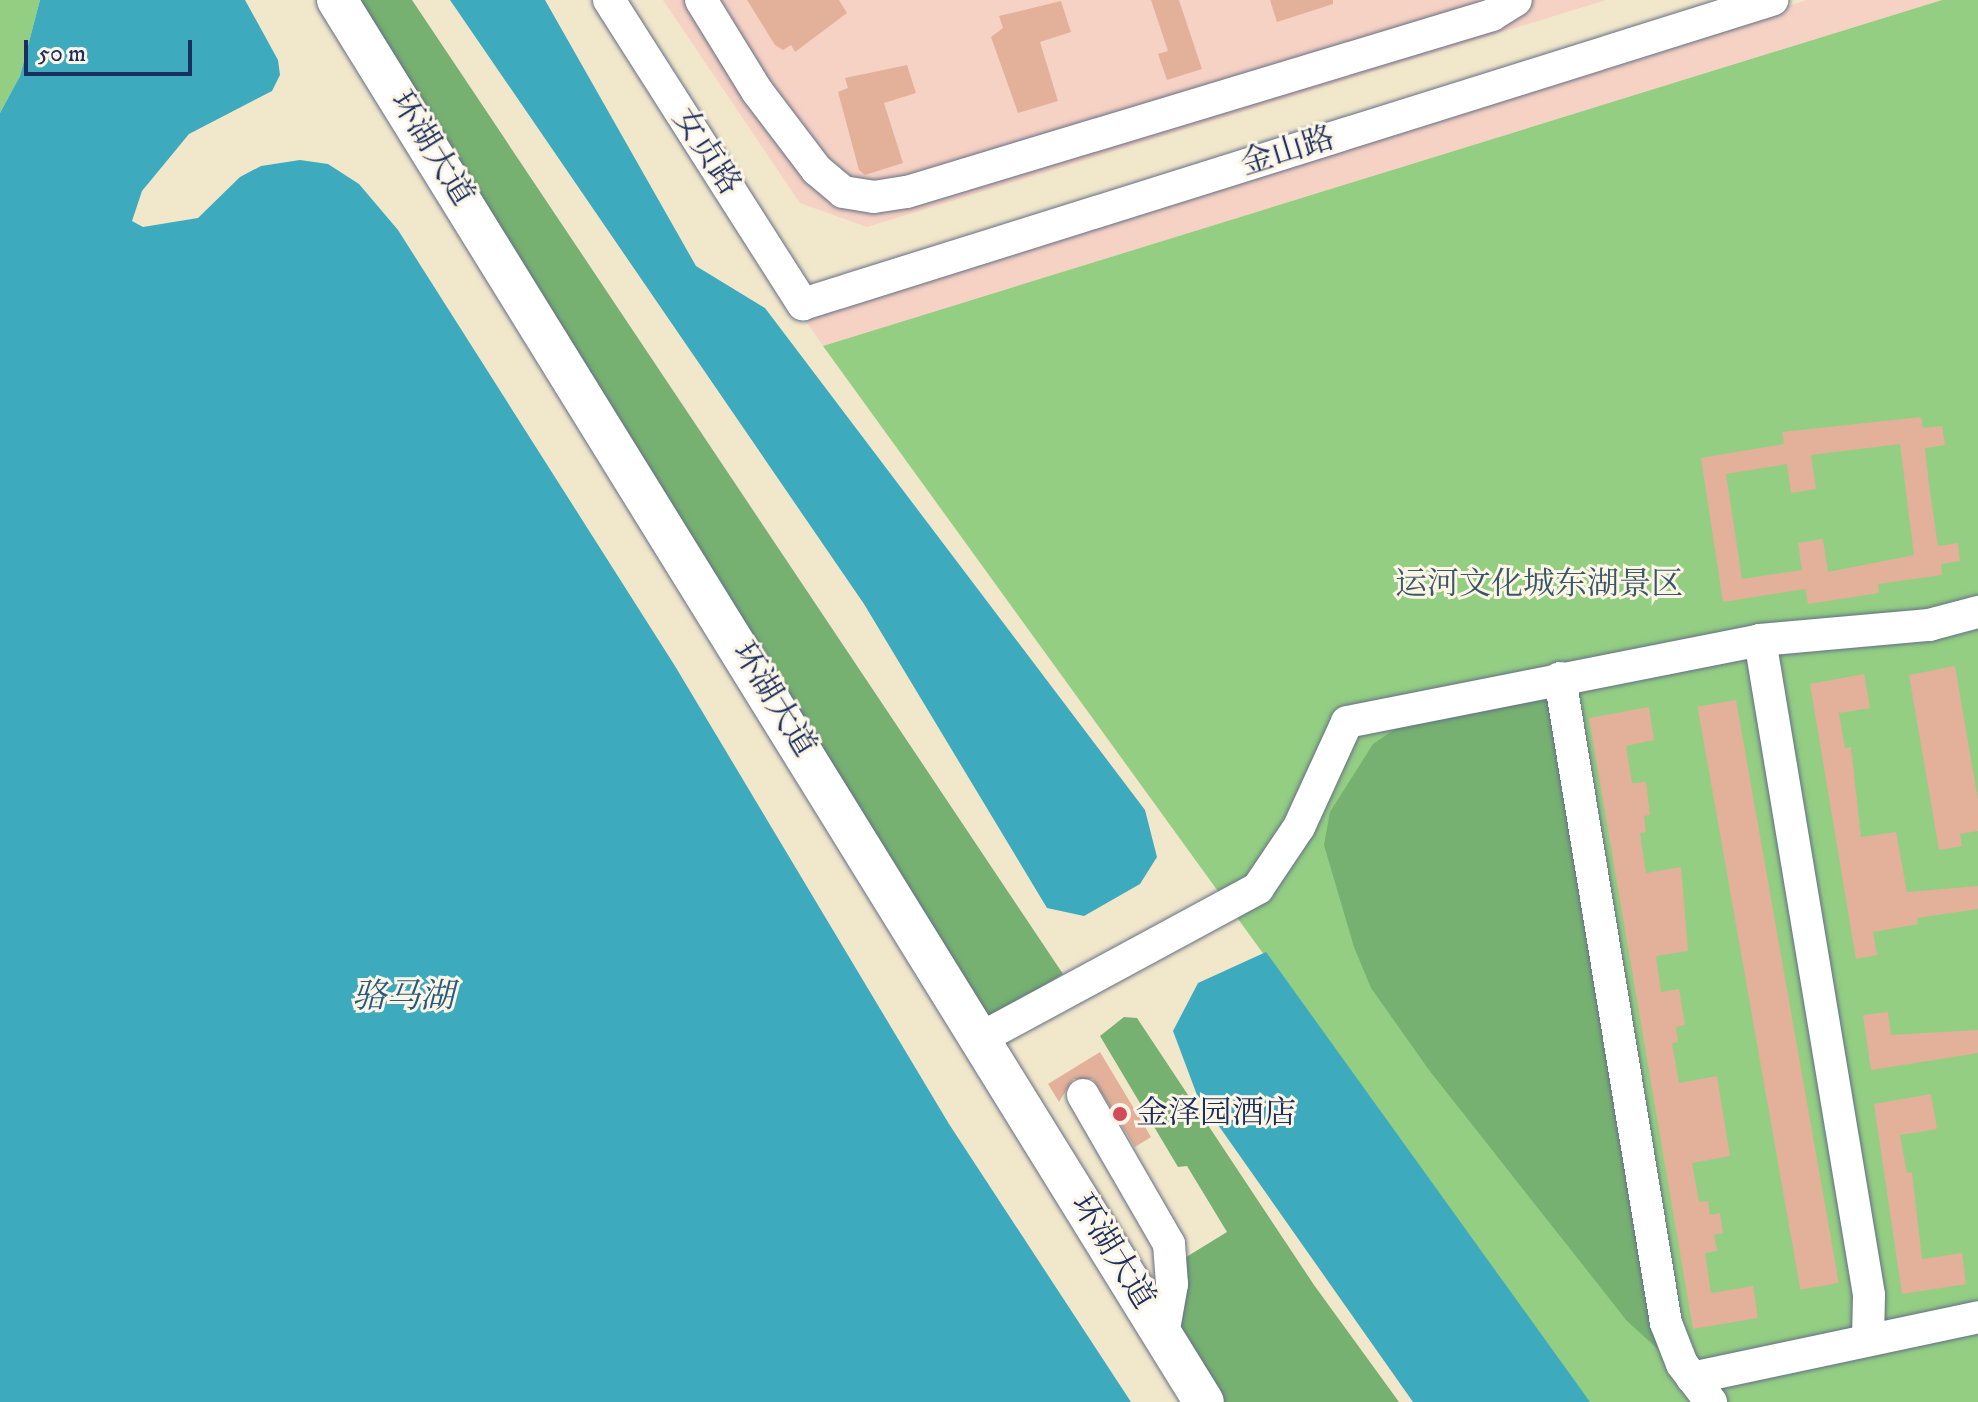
<!DOCTYPE html>
<html>
<head>
<meta charset="utf-8">
<style>
	body { margin:0 }
	#map { position:relative; width:1978px; height:1402px; overflow:hidden; background:#f1e7cb; font-family:"IM FELL DW Pica","Noto Serif SC",serif }
	div>[style] { position:absolute }
	[style*='--x'] { left:calc(var(--x)*1px); top:calc(var(--y)*1px); width:calc(var(--w)*1px); rotate:calc(var(--a)*1deg) }
	.built>* { inset:0; background:#f6d2c4 }
	.green>* { inset:0; background:#93ce83 }
	.forest>* { inset:0; background:#76b171 }
	.water>* { inset:0; background:#3eaabe }
	.building>* { inset:0; background:#e3b19a; transform-origin:0 0 }
	.roads { filter:drop-shadow(0 0 2px #666f84) drop-shadow(0 0 2px #666f84) }
	.minor>* { height:32px; margin:-16px; padding:0 16px; transform-origin:16px; border-radius:16px; background:#fff }
	.major>* { height:40px; margin:-20px; padding:0 20px; transform-origin:20px; border-radius:20px; background:#fff }
	.dots>* { width:22px; height:22px; translate:-50% -50%; box-sizing:border-box; border:4px solid #fcf5e5; border-radius:50% }
	span { translate:-50% -50%; white-space:nowrap; text-align:center; line-height:1.15; -webkit-text-stroke:6px #fcf5e5; paint-order:stroke }
	.street-label { font-size:32px; color:#1b2f5e }
	.park-label { font-size:32px; color:#395767 }
	.poi-label { font-size:32px; color:#1b2f5e }
	.left { translate:0 -50%; text-align:left }
	.water-label { font-size:34px; color:#275a80; font-style:italic }
	.scale { position:absolute; left:24px; top:40px; width:168px; height:36px; box-sizing:border-box; border:4px solid #1b2f5e; border-top:0; padding-left:10px; font-size:24px; line-height:28px; white-space:nowrap; color:#1b2f5e; -webkit-text-stroke:6px #fcf5e5; paint-order:stroke }
</style>
</head>
<body>
<div id="map">
	<div class="built">
		<div style="clip-path:polygon(663px 0,1606px 0,867px 227px,800px 203px)"></div>
		<div style="clip-path:polygon(1807px 0,1942px 0,823px 346px,802px 315px)"></div>
	</div>
	<div class="green">
		<div style="clip-path:polygon(0 0,40px 0,20px 76px,0 113px)"></div>
		<div style="clip-path:polygon(1942px 0,1978px 0,1978px 1402px,1588px 1402px,823px 346px)"></div>
	</div>
	<div class="forest">
		<div style="clip-path:polygon(353px 0,412px 0,1063px 974px,985px 1021px)"></div>
		<div style="clip-path:polygon(1550px 693px,1661px 1352px,1627px 1321px,1429px 1070px,1371px 988px,1354px 947px,1324px 845px,1330px 812px,1373px 744px,1401px 725px)"></div>
		<div style="clip-path:polygon(1124px 1017px,1137px 1018px,1314px 1285px,1399px 1402px,1215px 1402px,1176px 1330px,1183px 1259px,1227px 1232px,1187px 1166px,1178px 1167px,1100px 1036px)"></div>
	</div>
	<div class="water">
		<div style="clip-path:polygon(40px 0,245px 0,278px 60px,280px 75px,272px 91px,189px 134px,142px 191px,132px 221px,143px 227px,198px 218px,240px 177px,261px 166px,300px 160px,328px 164px,359px 184px,398px 230px,675px 666px,949px 1124px,1131px 1402px,0 1402px,0 113px,20px 76px)"></div>
		<div style="clip-path:polygon(450px 0,545px 0,696px 266px,765px 308px,1145px 810px,1157px 857px,1140px 884px,1084px 916px,1047px 908px,864px 604px)"></div>
		<div style="clip-path:polygon(1266px 952px,1590px 1402px,1413px 1402px,1197px 1095px,1173px 1031px,1198px 983px)"></div>
	</div>
	<div class="building">
		<div style="clip-path:polygon(747px 0,839px 0,847px 13px,795px 52px,791px 45px,783px 50px,775px 45px)"></div>
		<div style="clip-path:polygon(1151px 0,1179px 0,1202px 69px,1167px 80px,1158px 54px,1168px 51px)"></div>
		<div style="clip-path:polygon(1270px 0,1333px 0,1333px 4px,1277px 22px)"></div>
		<div style="clip-path:polygon(1061px 1px,1071px 32px,1040px 42px,1058px 101px,1018px 113px,991px 37px,1003px 28px,999px 16px)"></div>
		<div style="clip-path:polygon(907px 65px,916px 93px,884px 103px,903px 163px,865px 175px,859px 170px,838px 92px,848px 88px,845px 78px)"></div>
		<div style="clip-path:polygon(evenodd,1921px 417px,1923px 428px,1942px 426px,1945px 445px,1925px 448px,1929px 485px,1938px 546px,1958px 543px,1960px 561px,1941px 564px,1942px 575px,1878px 584px,1879px 593px,1808px 604px,1805px 589px,1723px 602px,1701px 458px,1784px 444px,1782px 432px,1921px 417px,1900px 444px,1914px 555px,1828px 572px,1823px 539px,1798px 543px,1802px 570px,1742px 579px,1726px 474px,1787px 464px,1791px 493px,1816px 489px,1811px 455px,1900px 444px)"></div>
		<div style="clip-path:polygon(1955px 666px,1978px 800px,1978px 831px,1960px 834px,1962px 846px,1939px 850px,1909px 675px)"></div>
		<div style="clip-path:polygon(1864px 674px,1870px 708px,1839px 713px,1845px 748px,1851px 747px,1861px 837px,1896px 832px,1907px 892px,1978px 886px,1978px 909px,1917px 918px,1918px 924px,1873px 932px,1877px 955px,1856px 959px,1810px 684px)"></div>
		<div style="left:1736px;top:700px;width:592px;height:39px;rotate:80deg"></div>
		<div style="clip-path:polygon(1649px 707px,1654px 740px,1626px 746px,1632px 783px,1646px 782px,1650px 815px,1644px 816px,1646px 832px,1640px 833px,1646px 873px,1681px 867px,1688px 951px,1656px 956px,1661px 992px,1679px 989px,1685px 1025px,1676px 1027px,1678px 1042px,1672px 1043px,1679px 1083px,1717px 1076px,1730px 1156px,1692px 1163px,1699px 1202px,1708px 1201px,1710px 1215px,1720px 1213px,1723px 1233px,1714px 1235px,1717px 1251px,1705px 1253px,1711px 1293px,1753px 1286px,1758px 1318px,1693px 1329px,1589px 718px)"></div>
		<div style="clip-path:polygon(1888px 1012px,1891px 1035px,1978px 1030px,1978px 1053px,1871px 1070px,1863px 1015px)"></div>
		<div style="clip-path:polygon(1100px 1052px,1151px 1137px,1135px 1147px,1093px 1079px,1073px 1079px,1059px 1102px,1048px 1084px)"></div>
		<div style="clip-path:polygon(1931px 1094px,1937px 1129px,1900px 1135px,1907px 1173px,1912px 1172px,1922px 1259px,1962px 1253px,1966px 1284px,1902px 1294px,1874px 1104px)"></div>
	</div>
	<div class="roads">
		<div class="minor">
			<div style="--x:609;--y:0;--w:361;--a:57.5"></div>
			<div style="--x:803;--y:304;--w:1016;--a:-17.42"></div>
			<div style="--x:701;--y:0;--w:107;--a:58.4"></div>
			<div style="--x:757;--y:91;--w:99;--a:52.8"></div>
			<div style="--x:817;--y:170;--w:34;--a:40"></div>
			<div style="--x:843;--y:192;--w:31;--a:9"></div>
			<div style="--x:874;--y:197;--w:33;--a:-9"></div>
			<div style="--x:907;--y:192;--w:611;--a:-16.83"></div>
			<div style="--x:1492;--y:15;--w:28;--a:-32"></div>
			<div style="--x:1760;--y:640;--w:664;--a:80.55"></div>
			<div style="--x:1869;--y:1295;--w:43;--a:91.3"></div>
			<div style="--x:1560;--y:678;--w:654;--a:80.67"></div>
			<div style="--x:1666;--y:1323;--w:44;--a:68.7"></div>
			<div style="--x:1682;--y:1364;--w:48;--a:52.7"></div>
			<div style="--x:981;--y:1038;--w:315;--a:-28.4"></div>
			<div style="--x:1258;--y:888;--w:73;--a:-56.1"></div>
			<div style="--x:1299;--y:827;--w:115;--a:-65.4"></div>
			<div style="--x:1347;--y:722;--w:421;--a:-11.2"></div>
			<div style="--x:1760;--y:640;--w:170;--a:-5.1"></div>
			<div style="--x:1929;--y:625;--w:51;--a:-14.9"></div>
			<div style="--x:1083;--y:1095;--w:172;--a:60"></div>
			<div style="--x:1169;--y:1244;--w:40;--a:85.7"></div>
			<div style="--x:1172;--y:1284;--w:52;--a:100"></div>
			<div style="--x:1692;--y:1378;--w:292;--a:-12"></div>
		</div>
		<div class="major">
			<div style="--x:337;--y:0;--w:1648;--a:58.27"></div>
		</div>
	</div>
	<div class="dots">
		<div style="left:1120px;top:1114px;background:#d1495b"></div>
	</div>
	<div class="street-label">
		<span style="left:431px;top:149px;rotate:58deg">环湖大道</span>
		<span style="left:706px;top:152px;rotate:57deg">女贞路</span>
		<span style="left:1288px;top:152px;rotate:-17deg">金山路</span>
		<span style="left:773px;top:700px;rotate:58deg">环湖大道</span>
		<span style="left:1112px;top:1252px;rotate:58deg">环湖大道</span>
	</div>
	<div class="park-label">
		<span style="left:1539px;top:585px">运河文化城东湖景区</span>
	</div>
	<div class="poi-label">
		<span class="left" style="left:1136px;top:1114px">金泽园酒店</span>
	</div>
	<div class="water-label">
		<span style="left:403px;top:998px">骆马湖</span>
	</div>
	<div class="scale">50 m</div>
</div>
</body>
</html>
